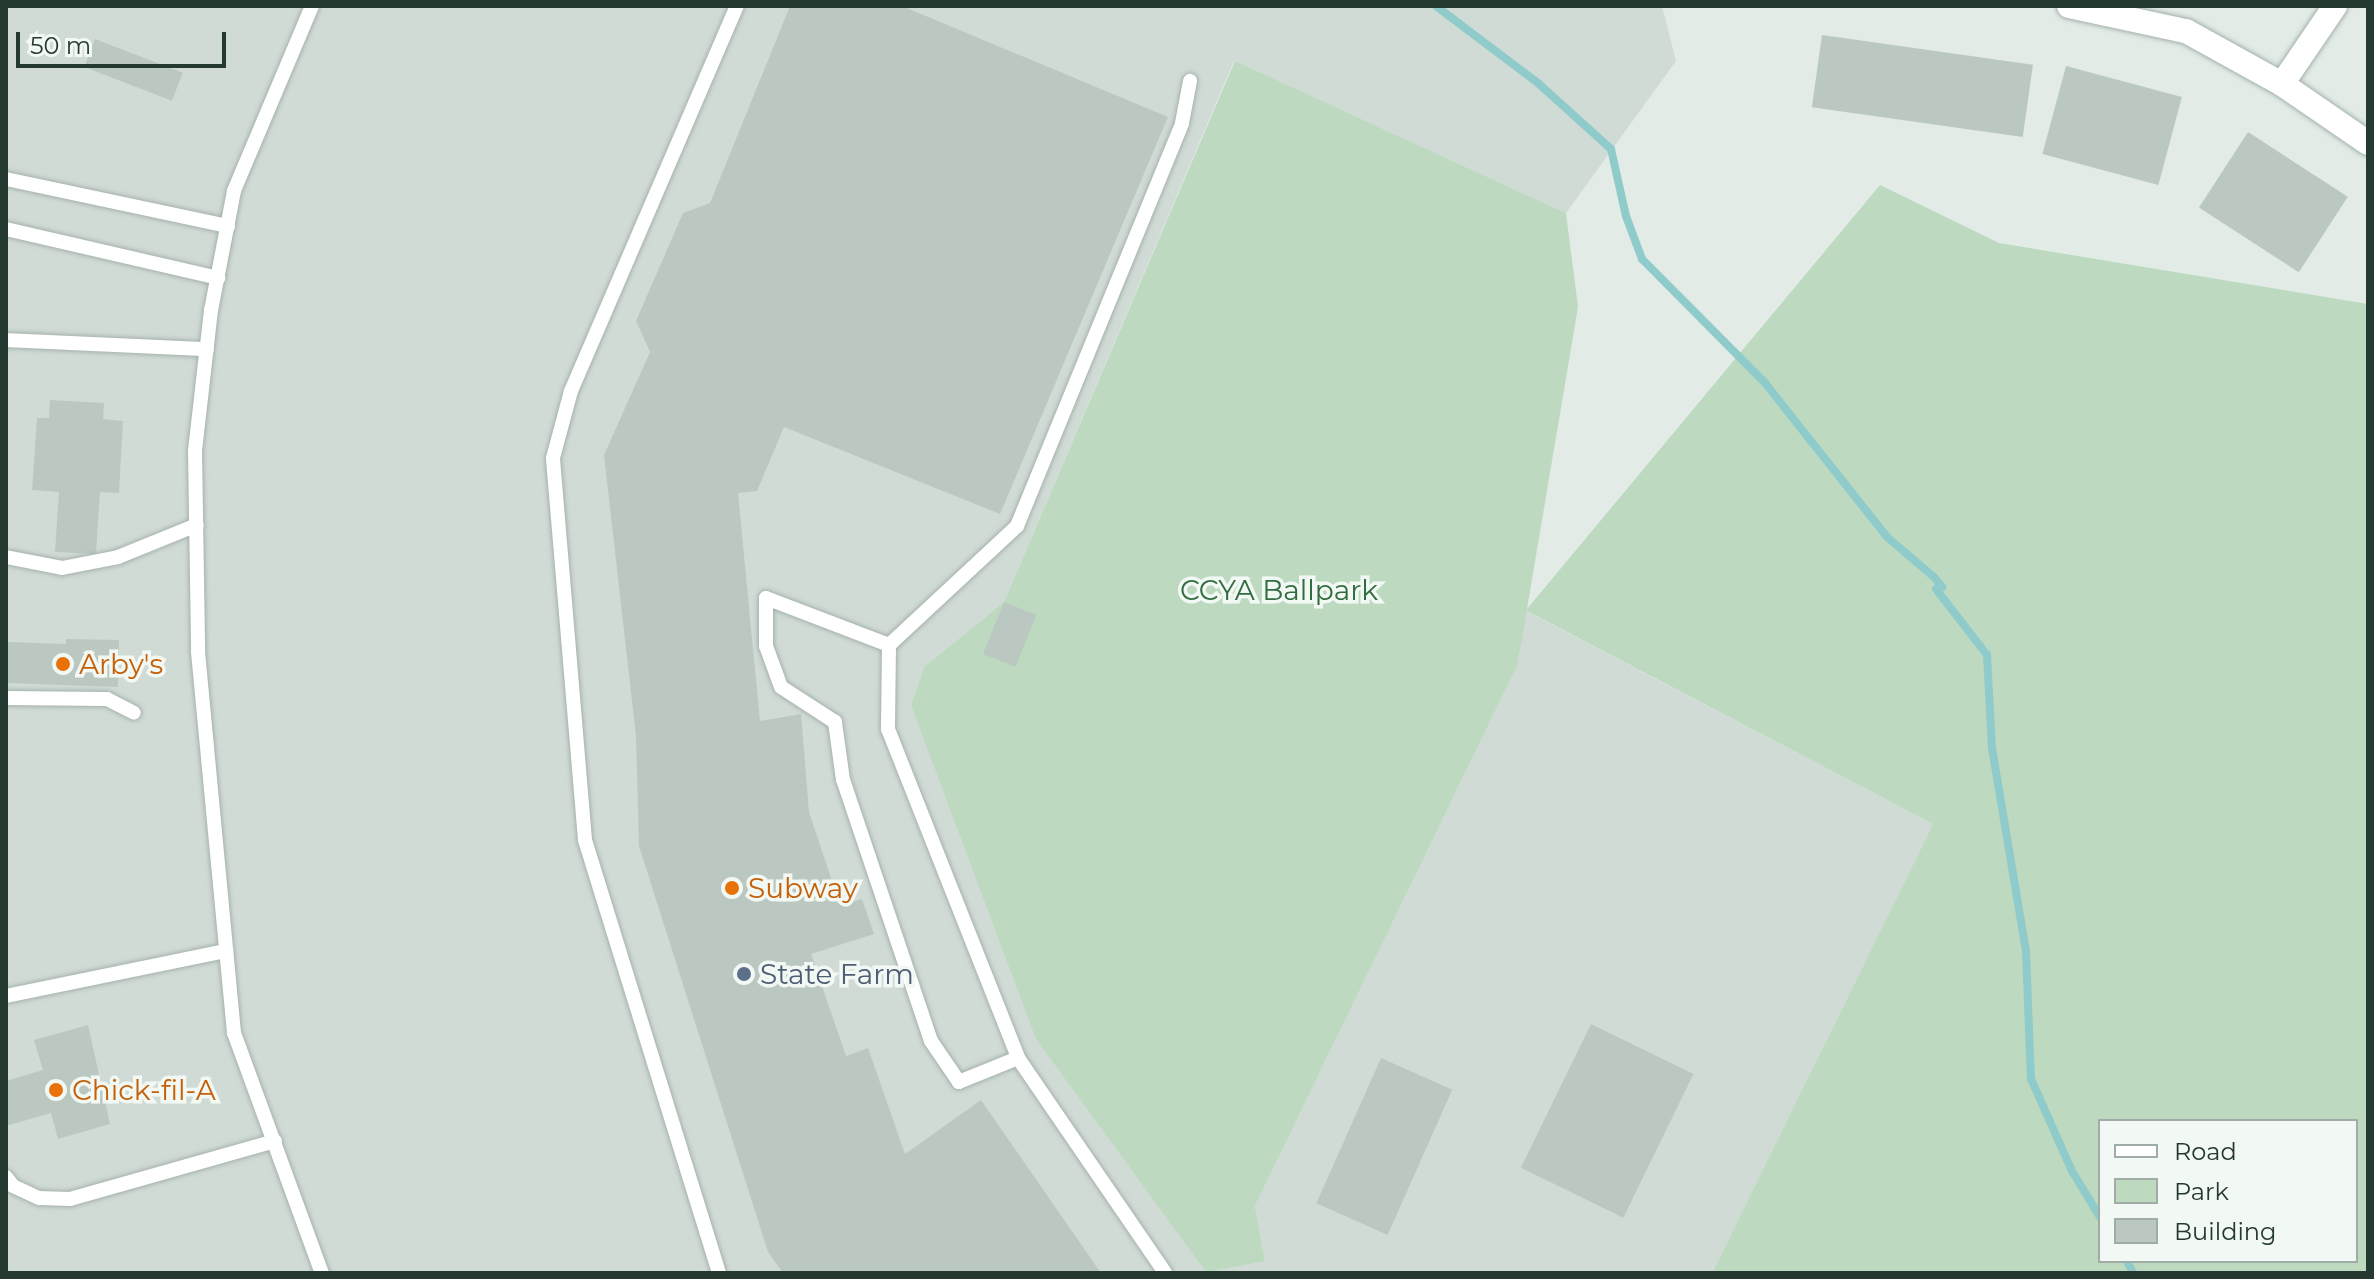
<!DOCTYPE html>
<html>
<head>
<meta charset="utf-8">
<style>
	body { margin:0 }
	#map { position:relative; width:2374px; height:1279px; overflow:hidden; background:#e2ebe6; font-family:Montserrat,sans-serif }
	div>[style] { position:absolute }
	[style*='--x'] { left:calc(var(--x)*1px); top:calc(var(--y)*1px); width:calc(var(--w)*1px); rotate:calc(var(--a)*1deg) }
	.built>* { inset:0; background:#d1dbd5 }
	.green>* { inset:0; background:#bddac1 }
	.stream>* { height:8px; margin:-4px; padding:0 4px; transform-origin:4px; border-radius:4px; background:#8fcbcb }
	.building>* { inset:0; background:#bbc8c1; transform-origin:0 0 }
	.roads { filter:drop-shadow(0 0 2px #a5b2ac) drop-shadow(0 0 2px #a5b2ac) }
	.lane>* { height:14px; margin:-7px; padding:0 7px; transform-origin:7px; border-radius:7px; background:#fff }
	.street>* { height:24px; margin:-12px; padding:0 12px; transform-origin:12px; border-radius:12px; background:#fff }
	.dots>* { width:22px; height:22px; translate:-50% -50%; box-sizing:border-box; border:4px solid #f2f8f4; border-radius:50% }
	span { translate:-50% -50%; white-space:nowrap; text-align:center; line-height:1.15; -webkit-text-stroke:7px #f2f8f4; paint-order:stroke }
	.park-label { font-size:28px; color:#326d40 }
	.food-label { font-size:28px; color:#c56008 }
	.left { translate:0 -50%; text-align:left }
	.service-label { font-size:28px; color:#4e5e75 }
	.frame { position:absolute; inset:0; border:8px solid #243a31; pointer-events:none }
	.legend { position:absolute; left:2098px; top:1119px; width:260px; height:144px; box-sizing:border-box; background:#f2f8f4; border:2px solid #a0aca6; margin:0; padding:10px 14px; list-style:none; font-size:24px; color:#243a31 }
	.legend li { display:flex; align-items:center; gap:16px; height:40px }
	.legend b { width:40px; border:2px solid #a0aca6 }
	.scale { position:absolute; left:16px; top:32px; width:210px; height:36px; box-sizing:border-box; border:4px solid #243a31; border-top:0; padding-left:10px; font-size:24px; line-height:28px; white-space:nowrap; color:#243a31; -webkit-text-stroke:6px #f2f8f4; paint-order:stroke }
</style>
</head>
<body>
<div id="map">
	<div class="built">
		<div style="clip-path:polygon(6px 6px,1662px 6px,1676px 61px,1566px 213px,1234px 61px,1004px 602px,925px 666px,1265px 1261px,1255px 1206px,1517px 666px,1526px 611px,1933px 824px,1712px 1273px,6px 1273px)"></div>
	</div>
	<div class="green">
		<div style="clip-path:polygon(evenodd,1235px 61px,1566px 213px,1578px 307px,1527px 609px,1880px 185px,1999px 243px,2368px 304px,2368px 1273px,1712px 1273px,1933px 824px,1527px 611px,1517px 666px,1255px 1206px,1265px 1261px,1206px 1272px,1036px 1039px,911px 705px,925px 666px,1004px 602px,1235px 61px,2100px 1121px,2356px 1121px,2356px 1261px,2100px 1261px,2100px 1121px)"></div>
	</div>
	<div class="stream">
		<div style="--x:1436;--y:6;--w:129;--a:37.1"></div>
		<div style="--x:1539;--y:84;--w:97;--a:42.1"></div>
		<div style="--x:1611;--y:149;--w:69;--a:77.4"></div>
		<div style="--x:1626;--y:216;--w:46;--a:69.6"></div>
		<div style="--x:1642;--y:259;--w:175;--a:45.2"></div>
		<div style="--x:1765;--y:383;--w:196;--a:51.6"></div>
		<div style="--x:1887;--y:537;--w:62;--a:40.4"></div>
		<div style="--x:1934;--y:577;--w:13;--a:51"></div>
		<div style="--x:1942;--y:587;--w:6;--a:162"></div>
		<div style="--x:1936;--y:589;--w:83;--a:52.3"></div>
		<div style="--x:1987;--y:655;--w:93;--a:86.9"></div>
		<div style="--x:1992;--y:748;--w:206;--a:80.5"></div>
		<div style="--x:2026;--y:951;--w:128;--a:87.8"></div>
		<div style="--x:2031;--y:1079;--w:101;--a:66"></div>
		<div style="--x:2072;--y:1171;--w:54;--a:58.7"></div>
		<div style="--x:2127;--y:1261;--w:13;--a:63"></div>
	</div>
	<div class="building">
		<div style="clip-path:polygon(790px 6px,902px 6px,1168px 117px,1000px 514px,784px 427px,757px 491px,738px 493px,760px 721px,801px 714px,809px 812px,840px 905px,862px 899px,874px 934px,811px 954px,846px 1056px,868px 1048px,905px 1154px,981px 1100px,1101px 1273px,783px 1273px,768px 1252px,639px 846px,636px 736px,604px 455px,650px 352px,636px 321px,683px 213px,710px 203px)"></div>
		<div style="left:1822px;top:35px;width:213px;height:73px;rotate:8deg"></div>
		<div style="left:95px;top:39px;width:94px;height:30px;rotate:21deg"></div>
		<div style="left:2066px;top:66px;width:120px;height:91px;rotate:15deg"></div>
		<div style="left:2248px;top:132px;width:119px;height:90px;rotate:33deg"></div>
		<div style="clip-path:polygon(50px 400px,104px 403px,103px 419px,123px 421px,119px 493px,100px 492px,96px 554px,55px 552px,59px 492px,32px 490px,37px 418px,49px 418px)"></div>
		<div style="left:1004px;top:602px;width:35px;height:56px;rotate:22deg"></div>
		<div style="clip-path:polygon(66px 639px,119px 640px,118px 687px,6px 683px,8px 642px,66px 644px)"></div>
		<div style="left:1591px;top:1024px;width:114px;height:160px;rotate:26deg"></div>
		<div style="clip-path:polygon(88px 1025px,110px 1124px,58px 1139px,51px 1113px,6px 1126px,6px 1081px,43px 1070px,34px 1040px)"></div>
		<div style="left:1381px;top:1058px;width:78px;height:159px;rotate:24deg"></div>
	</div>
	<div class="roads">
		<div class="lane">
			<div style="--x:312;--y:6;--w:201;--a:112.9"></div>
			<div style="--x:234;--y:191;--w:121;--a:100.9"></div>
			<div style="--x:211;--y:310;--w:142;--a:96.5"></div>
			<div style="--x:195;--y:451;--w:201;--a:89.1"></div>
			<div style="--x:198;--y:652;--w:383;--a:84.6"></div>
			<div style="--x:234;--y:1033;--w:256;--a:69.9"></div>
			<div style="--x:6;--y:179;--w:227;--a:12"></div>
			<div style="--x:6;--y:229;--w:218;--a:13"></div>
			<div style="--x:6;--y:340;--w:201;--a:2.6"></div>
			<div style="--x:6;--y:557;--w:57;--a:11.1"></div>
			<div style="--x:62;--y:568;--w:57;--a:-11.1"></div>
			<div style="--x:118;--y:557;--w:85;--a:-22.1"></div>
			<div style="--x:889;--y:645;--w:175;--a:-42.9"></div>
			<div style="--x:1017;--y:526;--w:435;--a:-67.7"></div>
			<div style="--x:1182;--y:123;--w:43;--a:-79.2"></div>
			<div style="--x:6;--y:698;--w:101;--a:0.6"></div>
			<div style="--x:107;--y:699;--w:30;--a:27"></div>
			<div style="--x:6;--y:996;--w:225;--a:-11.6"></div>
			<div style="--x:1018;--y:1058;--w:64;--a:157.9"></div>
			<div style="--x:959;--y:1082;--w:50;--a:-124.3"></div>
			<div style="--x:931;--y:1041;--w:275;--a:-108.6"></div>
			<div style="--x:843;--y:780;--w:59;--a:-97.9"></div>
			<div style="--x:835;--y:722;--w:64;--a:-147.1"></div>
			<div style="--x:781;--y:687;--w:44;--a:-110.1"></div>
			<div style="--x:766;--y:646;--w:48;--a:-90"></div>
			<div style="--x:766;--y:598;--w:132;--a:20.9"></div>
			<div style="--x:889;--y:645;--w:84;--a:90.7"></div>
			<div style="--x:888;--y:729;--w:354;--a:68.4"></div>
			<div style="--x:1018;--y:1058;--w:260;--a:55.6"></div>
			<div style="--x:6;--y:1177;--w:11;--a:52"></div>
			<div style="--x:13;--y:1186;--w:29;--a:25"></div>
			<div style="--x:39;--y:1198;--w:31;--a:2"></div>
			<div style="--x:70;--y:1199;--w:213;--a:-15.8"></div>
			<div style="--x:719;--y:1273;--w:453;--a:-107.2"></div>
			<div style="--x:585;--y:840;--w:383;--a:-94.8"></div>
			<div style="--x:553;--y:458;--w:69;--a:-75"></div>
			<div style="--x:571;--y:391;--w:419;--a:-66.7"></div>
		</div>
		<div class="street">
			<div style="--x:2069;--y:6;--w:120;--a:12.1"></div>
			<div style="--x:2186;--y:31;--w:110;--a:28.9"></div>
			<div style="--x:2282;--y:84;--w:104;--a:34.5"></div>
			<div style="--x:2282;--y:84;--w:94;--a:-55.8"></div>
		</div>
	</div>
	<div class="dots">
		<div style="left:63px;top:664px;background:#e8710a"></div>
		<div style="left:732px;top:888px;background:#e8710a"></div>
		<div style="left:744px;top:974px;background:#5c6f8a"></div>
		<div style="left:56px;top:1090px;background:#e8710a"></div>
	</div>
	<div class="park-label">
		<span style="left:1279px;top:590px">CCYA Ballpark</span>
	</div>
	<div class="food-label">
		<span class="left" style="left:79px;top:664px">Arby's</span>
		<span class="left" style="left:748px;top:888px">Subway</span>
		<span class="left" style="left:72px;top:1090px">Chick-fil-A</span>
	</div>
	<div class="service-label">
		<span class="left" style="left:760px;top:974px">State Farm</span>
	</div>
	<div class="frame"></div>
	<ul class="legend">
	<li><b style="height:10px;background:#fff"></b>Road</li>
	<li><b style="height:22px;background:#bddac1"></b>Park</li>
	<li><b style="height:22px;background:#bbc8c1"></b>Building</li>
	</ul>
	<div class="scale">50 m</div>
</div>
</body>
</html>
